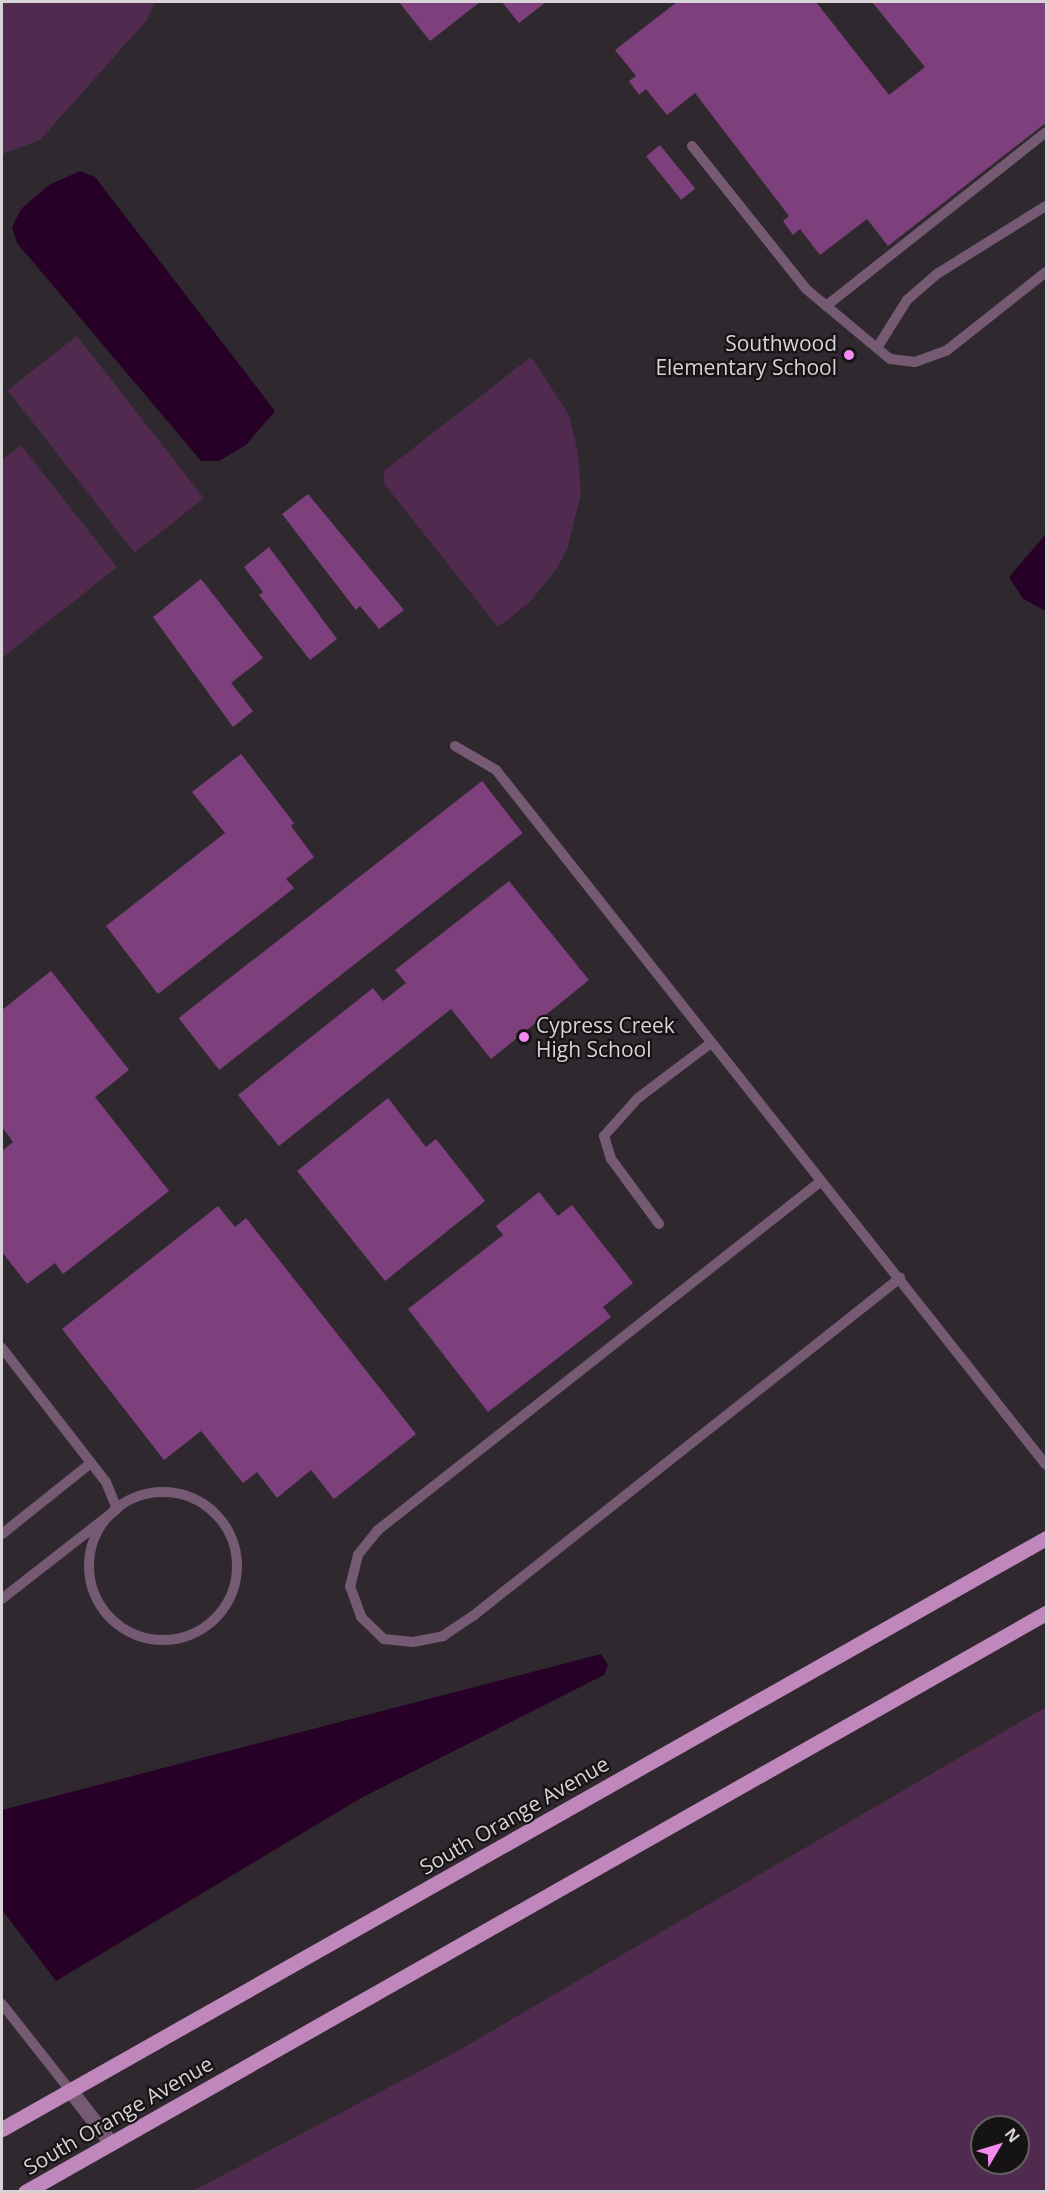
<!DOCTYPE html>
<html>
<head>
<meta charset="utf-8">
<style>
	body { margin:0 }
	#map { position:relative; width:1048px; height:2193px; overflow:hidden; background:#2f292f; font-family:"Open Sans",sans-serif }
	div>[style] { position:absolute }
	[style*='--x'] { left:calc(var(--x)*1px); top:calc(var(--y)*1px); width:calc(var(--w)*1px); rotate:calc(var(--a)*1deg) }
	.green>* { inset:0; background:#512b4f; transform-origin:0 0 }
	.water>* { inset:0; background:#270027 }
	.building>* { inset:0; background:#7e407c; transform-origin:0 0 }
	.service>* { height:10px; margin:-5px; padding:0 5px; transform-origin:5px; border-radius:5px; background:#765a74 }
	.service>.ring { margin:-5px; padding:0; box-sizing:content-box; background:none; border:10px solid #765a74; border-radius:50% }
	.minor>* { height:15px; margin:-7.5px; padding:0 7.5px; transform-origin:7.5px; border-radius:7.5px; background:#765a74 }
	.primary>* { height:15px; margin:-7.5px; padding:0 7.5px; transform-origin:7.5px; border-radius:7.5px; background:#c087bd }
	.dots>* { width:16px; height:16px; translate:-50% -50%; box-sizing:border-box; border:3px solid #161315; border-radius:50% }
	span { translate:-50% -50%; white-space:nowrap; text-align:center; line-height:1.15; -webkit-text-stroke:4.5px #161315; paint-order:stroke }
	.poi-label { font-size:21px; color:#d7d3d6 }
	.right { translate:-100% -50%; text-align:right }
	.left { translate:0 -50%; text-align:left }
	.street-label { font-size:21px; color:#d7d3d6 }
	.frame { position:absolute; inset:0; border:3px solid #d7d3d6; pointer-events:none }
	.north { position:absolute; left:970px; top:2115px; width:60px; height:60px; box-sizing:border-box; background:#161315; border:2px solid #636062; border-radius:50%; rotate:52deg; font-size:16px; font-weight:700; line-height:24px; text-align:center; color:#d7d3d6 }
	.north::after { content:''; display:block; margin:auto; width:21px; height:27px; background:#f489f0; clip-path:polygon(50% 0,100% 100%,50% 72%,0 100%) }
</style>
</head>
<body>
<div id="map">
	<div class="green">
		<div style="clip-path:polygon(2px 2px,155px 2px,147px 20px,40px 140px,2px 154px)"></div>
		<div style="left:77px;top:336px;width:206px;height:88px;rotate:52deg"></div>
		<div style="clip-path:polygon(531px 357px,569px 415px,578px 453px,581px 494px,567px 549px,557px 568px,530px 602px,498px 627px,383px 482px,385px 470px)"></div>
		<div style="clip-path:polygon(21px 445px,117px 567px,2px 658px,2px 460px)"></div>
		<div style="clip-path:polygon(evenodd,1046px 1707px,1046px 2191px,193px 2191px,456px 2052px,1046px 1707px,982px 2127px,1018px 2127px,1018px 2163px,982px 2163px,982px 2127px)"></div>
	</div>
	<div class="water">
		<div style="clip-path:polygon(80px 171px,95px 177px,275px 411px,246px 445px,219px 461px,201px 461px,17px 243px,12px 227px,21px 209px,49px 185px)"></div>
		<div style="clip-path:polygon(1046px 534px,1046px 611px,1023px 599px,1009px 577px)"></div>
		<div style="clip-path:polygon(601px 1654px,608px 1665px,604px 1675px,361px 1798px,56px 1981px,2px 1910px,2px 1810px)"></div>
	</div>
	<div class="building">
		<div style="clip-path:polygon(399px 2px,480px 2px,430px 41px)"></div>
		<div style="clip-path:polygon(502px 2px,546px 2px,519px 23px)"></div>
		<div style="clip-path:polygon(677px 2px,816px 2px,889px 95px,925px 67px,872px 2px,1047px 2px,1047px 122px,888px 246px,867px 219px,820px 255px,800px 229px,793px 235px,783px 221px,789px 216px,695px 93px,667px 115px,646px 89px,639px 95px,629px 81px,636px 76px,615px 50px)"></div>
		<div style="left:660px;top:145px;width:56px;height:18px;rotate:51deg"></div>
		<div style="clip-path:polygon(308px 494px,404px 610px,379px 629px,360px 606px,356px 610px,282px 514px)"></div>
		<div style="clip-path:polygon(269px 547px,337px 639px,310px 660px,259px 595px,263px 592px,244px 567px)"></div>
		<div style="clip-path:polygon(201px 579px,263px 658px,231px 683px,253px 711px,233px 727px,153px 617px)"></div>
		<div style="clip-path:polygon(241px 754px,294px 823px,291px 826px,314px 857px,286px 879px,294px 888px,158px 994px,106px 926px,225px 833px,192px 792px)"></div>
		<div style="left:482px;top:781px;width:66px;height:385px;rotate:52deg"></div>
		<div style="clip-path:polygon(509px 881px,589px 980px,491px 1059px,451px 1009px,279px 1146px,238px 1095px,373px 988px,383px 1001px,406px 983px,395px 970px)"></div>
		<div style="clip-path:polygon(51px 971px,129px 1070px,95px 1097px,169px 1191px,63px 1274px,55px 1263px,27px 1284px,2px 1252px,2px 1151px,13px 1142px,2px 1127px,2px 1010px)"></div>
		<div style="clip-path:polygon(388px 1098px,426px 1147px,436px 1139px,485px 1201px,385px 1281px,297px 1171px)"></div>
		<div style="clip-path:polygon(539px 1192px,558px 1216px,572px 1205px,633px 1283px,603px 1307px,611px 1317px,488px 1412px,408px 1309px,503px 1235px,496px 1226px)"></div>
		<div style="clip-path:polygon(218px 1206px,235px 1227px,246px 1218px,416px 1434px,334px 1499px,311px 1470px,277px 1498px,257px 1472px,243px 1483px,201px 1431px,164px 1460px,62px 1329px)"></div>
	</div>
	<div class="service">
		<div style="--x:692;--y:146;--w:183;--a:51.4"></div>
		<div style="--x:806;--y:289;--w:109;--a:39.8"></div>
		<div style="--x:890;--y:359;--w:25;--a:7"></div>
		<div style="--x:915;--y:362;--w:33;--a:-20"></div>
		<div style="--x:946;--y:351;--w:127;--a:-38.3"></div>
		<div style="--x:826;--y:306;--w:280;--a:-38.3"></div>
		<div style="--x:877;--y:348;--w:57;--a:-58"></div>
		<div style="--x:907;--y:300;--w:40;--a:-41"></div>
		<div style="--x:937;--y:274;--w:128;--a:-32"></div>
		<div style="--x:455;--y:746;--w:48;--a:30.3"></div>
		<div style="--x:496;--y:770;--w:886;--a:51.64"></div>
		<div style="--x:820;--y:1182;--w:563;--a:141.79"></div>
		<div style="--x:378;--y:1530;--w:32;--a:129"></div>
		<div style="--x:358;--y:1555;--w:32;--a:104"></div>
		<div style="--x:350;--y:1586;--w:33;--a:70"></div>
		<div style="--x:361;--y:1617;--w:32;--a:44"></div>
		<div style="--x:384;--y:1639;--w:29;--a:6"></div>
		<div style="--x:413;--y:1642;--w:31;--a:-11"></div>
		<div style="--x:443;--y:1636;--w:36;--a:-34"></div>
		<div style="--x:473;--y:1616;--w:545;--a:-38.36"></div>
		<div style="--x:659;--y:1224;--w:81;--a:-126.4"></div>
		<div style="--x:611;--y:1159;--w:24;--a:-107"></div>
		<div style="--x:604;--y:1136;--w:51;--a:-48.2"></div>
		<div style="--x:638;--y:1098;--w:91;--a:-37"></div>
		<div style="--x:2;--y:1348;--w:170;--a:52.2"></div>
		<div style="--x:106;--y:1482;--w:29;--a:68"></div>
		<div style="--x:117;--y:1509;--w:146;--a:142"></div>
		<div class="ring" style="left:89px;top:1492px;width:138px;height:138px"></div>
		<div style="--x:2;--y:1534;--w:114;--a:-38.6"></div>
		<div style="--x:2;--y:2004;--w:110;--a:51.7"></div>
	</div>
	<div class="minor">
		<div style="--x:70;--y:2090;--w:67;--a:52.3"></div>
	</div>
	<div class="primary">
		<div style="--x:2;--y:2129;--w:1200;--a:-29.51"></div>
		<div style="--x:25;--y:2192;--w:1174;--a:-29.56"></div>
	</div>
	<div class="dots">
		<div style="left:849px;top:355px;background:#f489f0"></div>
		<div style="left:524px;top:1037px;background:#f489f0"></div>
	</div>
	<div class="poi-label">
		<span class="right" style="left:837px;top:355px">Southwood<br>Elementary School</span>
		<span class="left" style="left:536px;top:1037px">Cypress Creek<br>High School</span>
	</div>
	<div class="street-label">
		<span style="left:514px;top:1815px;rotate:-30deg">South Orange Avenue</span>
		<span style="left:118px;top:2115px;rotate:-30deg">South Orange Avenue</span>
	</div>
	<div class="frame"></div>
	<div class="north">N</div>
</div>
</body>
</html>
